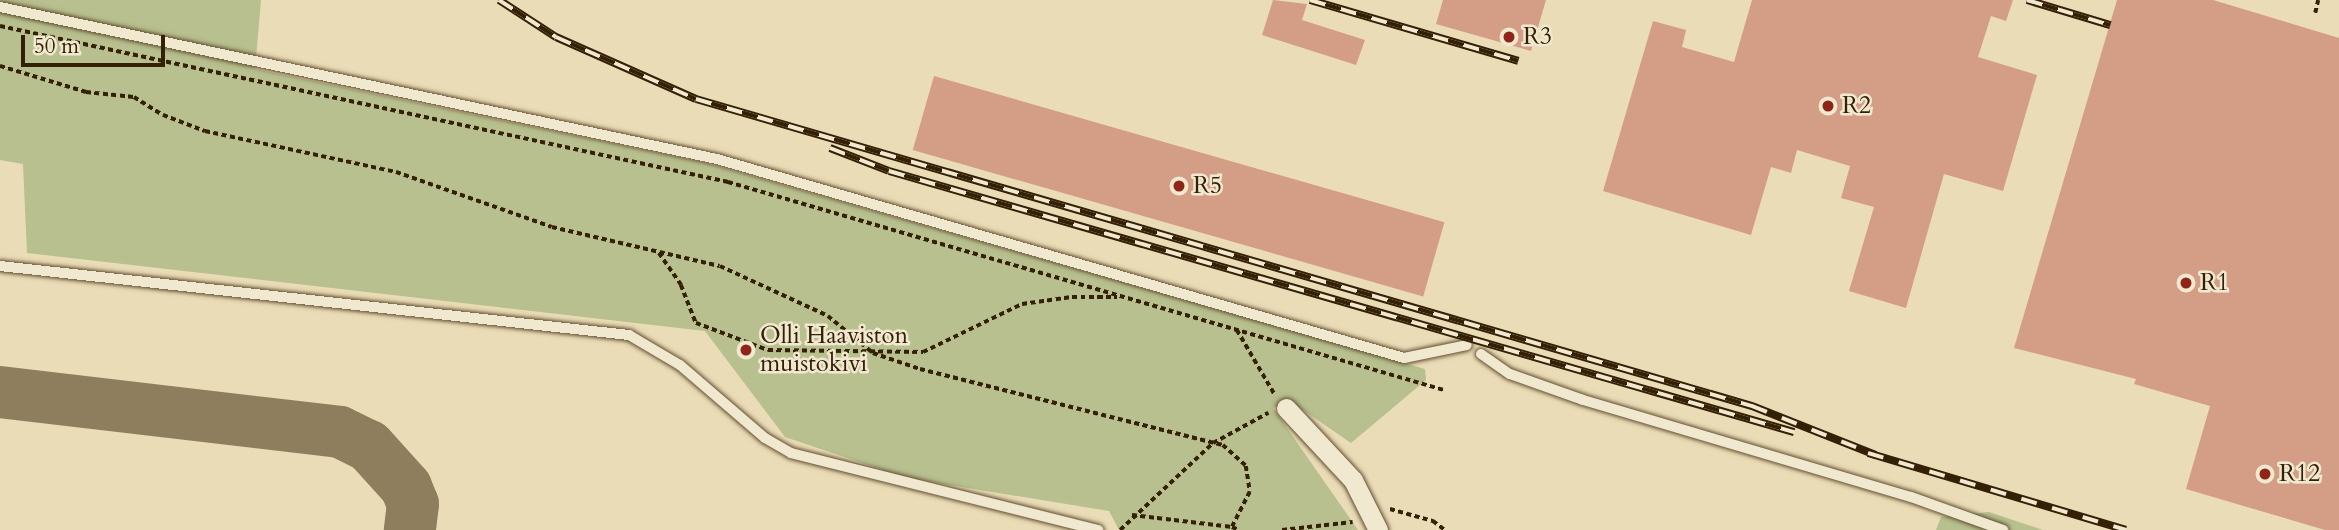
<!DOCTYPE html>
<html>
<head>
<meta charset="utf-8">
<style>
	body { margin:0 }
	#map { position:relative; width:2339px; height:530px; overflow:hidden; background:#eadcb6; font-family:Cardo,serif }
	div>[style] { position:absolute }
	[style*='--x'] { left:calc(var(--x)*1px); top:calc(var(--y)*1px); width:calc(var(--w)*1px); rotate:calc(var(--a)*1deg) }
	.green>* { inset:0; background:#b7c08e }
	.taxiway>* { height:52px; margin:-26px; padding:0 26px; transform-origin:26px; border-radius:26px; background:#8f7e5e }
	.building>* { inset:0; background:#d49d86; transform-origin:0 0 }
	.path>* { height:3.5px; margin-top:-1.75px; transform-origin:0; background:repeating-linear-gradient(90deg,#342005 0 5px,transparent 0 8.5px) }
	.roads { filter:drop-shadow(0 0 2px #624f31) drop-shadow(0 0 2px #624f31) }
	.service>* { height:10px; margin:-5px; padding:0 5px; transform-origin:5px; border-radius:5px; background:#f1e8d0 }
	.minor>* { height:19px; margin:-9.5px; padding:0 9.5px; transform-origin:9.5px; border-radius:9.5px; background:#f1e8d0 }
	.rail>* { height:8px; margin-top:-4px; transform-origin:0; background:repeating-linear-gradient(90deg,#f1e8d0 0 16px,#342005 0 32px); box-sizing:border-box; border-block:2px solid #342005 }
	.dots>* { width:19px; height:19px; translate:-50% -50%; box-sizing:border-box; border:4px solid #f1e8d0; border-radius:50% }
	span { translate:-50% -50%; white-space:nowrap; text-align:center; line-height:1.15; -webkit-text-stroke:5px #f1e8d0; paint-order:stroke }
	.poi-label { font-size:24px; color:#342005 }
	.left { translate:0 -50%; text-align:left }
	.scale { position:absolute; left:21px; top:35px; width:144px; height:32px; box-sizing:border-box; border:4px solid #342005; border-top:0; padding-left:9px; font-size:21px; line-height:24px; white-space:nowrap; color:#342005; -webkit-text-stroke:5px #f1e8d0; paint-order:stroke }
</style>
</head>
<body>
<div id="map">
	<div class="green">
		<div style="clip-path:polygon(0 0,261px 0,255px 69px,706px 163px,1425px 369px,1426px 380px,1351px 443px,1290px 401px,1273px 408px,1358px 530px,1119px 530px,1109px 511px,907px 478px,785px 437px,705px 331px,27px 253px,23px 164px,0 160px)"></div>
		<div style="clip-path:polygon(1989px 512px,2043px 530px,1936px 530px,1941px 517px)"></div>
	</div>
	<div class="taxiway">
		<div style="--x:0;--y:392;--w:342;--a:6.7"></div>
		<div style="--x:340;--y:432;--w:32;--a:26"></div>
		<div style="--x:369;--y:446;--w:55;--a:47.9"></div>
		<div style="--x:406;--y:487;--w:18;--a:68"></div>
		<div style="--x:413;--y:504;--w:26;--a:97"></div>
	</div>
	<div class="building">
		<div style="clip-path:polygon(1273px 0,1307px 4px,1302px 20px,1365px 40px,1356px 65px,1262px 35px)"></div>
		<div style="clip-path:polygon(1443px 0,1546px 0,1531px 51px,1436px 24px)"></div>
		<div style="clip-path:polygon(1752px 0,2013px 0,2006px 21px,1991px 16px,1978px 57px,2037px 75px,2003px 191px,1944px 174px,1906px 308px,1849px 291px,1874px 207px,1841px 198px,1850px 166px,1797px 150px,1791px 173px,1771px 167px,1751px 235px,1603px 191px,1653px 21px,1686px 30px,1682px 47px,1734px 62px)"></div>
		<div style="clip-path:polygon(2117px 0,2213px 0,2339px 38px,2339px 530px,2325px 530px,2186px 489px,2210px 406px,2134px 384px,2136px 379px,2014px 348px)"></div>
		<div style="left:934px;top:76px;width:531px;height:77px;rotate:16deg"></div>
	</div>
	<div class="path">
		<div style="--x:2315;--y:13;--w:13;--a:-77"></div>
		<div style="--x:0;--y:26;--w:745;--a:12.09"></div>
		<div style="--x:728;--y:182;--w:746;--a:16.2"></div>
		<div style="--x:0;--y:66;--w:90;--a:16.8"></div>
		<div style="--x:86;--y:92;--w:48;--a:5.9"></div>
		<div style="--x:134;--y:97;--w:34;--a:32"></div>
		<div style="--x:163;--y:115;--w:45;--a:20.9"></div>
		<div style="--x:205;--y:131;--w:195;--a:12.1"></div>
		<div style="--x:396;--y:172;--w:165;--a:19.4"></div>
		<div style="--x:552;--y:227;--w:172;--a:13.1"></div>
		<div style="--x:720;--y:266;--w:119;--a:24.8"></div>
		<div style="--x:828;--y:316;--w:58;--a:39.4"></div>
		<div style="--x:873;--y:353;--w:50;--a:18.8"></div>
		<div style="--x:920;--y:369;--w:312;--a:14.1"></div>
		<div style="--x:1223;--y:445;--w:31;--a:42"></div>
		<div style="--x:1246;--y:466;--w:26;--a:81"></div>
		<div style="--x:1250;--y:492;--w:39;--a:117"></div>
		<div style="--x:1232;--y:527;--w:8;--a:23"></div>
		<div style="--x:659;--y:253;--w:39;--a:55"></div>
		<div style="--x:681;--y:285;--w:41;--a:68.5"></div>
		<div style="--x:696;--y:323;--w:77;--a:20.6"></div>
		<div style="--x:768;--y:350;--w:155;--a:0.7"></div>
		<div style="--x:923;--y:352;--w:110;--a:-25.9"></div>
		<div style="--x:1022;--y:304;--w:50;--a:-8"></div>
		<div style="--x:1072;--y:297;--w:45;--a:0"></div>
		<div style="--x:1237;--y:330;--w:75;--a:59.7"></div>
		<div style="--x:1390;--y:509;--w:45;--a:15.6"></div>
		<div style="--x:1433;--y:521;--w:15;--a:37"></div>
		<div style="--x:1132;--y:515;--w:101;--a:6.8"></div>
		<div style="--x:1120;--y:530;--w:127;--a:-43.1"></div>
		<div style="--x:1213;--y:443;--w:63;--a:-28.6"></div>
		<div style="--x:1282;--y:530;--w:71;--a:-6.4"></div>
	</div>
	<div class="roads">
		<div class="service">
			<div style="--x:0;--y:7;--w:733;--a:11.97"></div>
			<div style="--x:717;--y:159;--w:715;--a:16.15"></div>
			<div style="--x:1404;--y:358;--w:64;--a:-11.7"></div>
			<div style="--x:0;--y:266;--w:633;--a:6.26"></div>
			<div style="--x:629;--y:335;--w:59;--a:30.5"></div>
			<div style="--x:680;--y:365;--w:112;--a:40.7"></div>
			<div style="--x:765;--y:438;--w:30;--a:30"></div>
			<div style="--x:791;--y:453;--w:317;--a:14.1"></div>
			<div style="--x:1481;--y:354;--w:35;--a:35"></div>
			<div style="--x:1510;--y:374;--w:77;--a:19.6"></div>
			<div style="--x:1583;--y:400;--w:342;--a:16.5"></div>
			<div style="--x:1911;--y:497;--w:98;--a:19.7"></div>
		</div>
		<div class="minor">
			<div style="--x:1286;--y:408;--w:98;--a:47.1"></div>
			<div style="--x:1353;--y:480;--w:56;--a:63.4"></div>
		</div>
	</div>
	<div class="rail">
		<div style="--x:499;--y:0;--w:68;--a:33"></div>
		<div style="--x:556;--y:37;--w:153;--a:23.9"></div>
		<div style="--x:696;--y:99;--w:1100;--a:16.21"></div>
		<div style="--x:1752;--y:406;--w:133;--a:21.6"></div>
		<div style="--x:1310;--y:0;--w:217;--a:16.3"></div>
		<div style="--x:2027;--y:0;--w:87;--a:16.8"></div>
		<div style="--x:830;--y:148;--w:63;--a:21.3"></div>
		<div style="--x:889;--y:171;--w:942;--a:16.09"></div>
		<div style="--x:1868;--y:453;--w:269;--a:16.6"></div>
	</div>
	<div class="dots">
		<div style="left:1509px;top:37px;background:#8f2418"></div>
		<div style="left:1828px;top:106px;background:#8f2418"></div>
		<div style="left:1179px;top:186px;background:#8f2418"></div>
		<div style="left:2186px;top:283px;background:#8f2418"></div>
		<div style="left:746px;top:350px;background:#8f2418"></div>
		<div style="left:2265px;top:474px;background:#8f2418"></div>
	</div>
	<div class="poi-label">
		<span class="left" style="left:1523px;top:37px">R3</span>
		<span class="left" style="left:1842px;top:106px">R2</span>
		<span class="left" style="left:1193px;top:186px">R5</span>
		<span class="left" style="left:2200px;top:283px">R1</span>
		<span class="left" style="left:760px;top:350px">Olli Haaviston<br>muistokivi</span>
		<span class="left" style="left:2279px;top:474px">R12</span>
	</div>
	<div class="scale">50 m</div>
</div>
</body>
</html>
